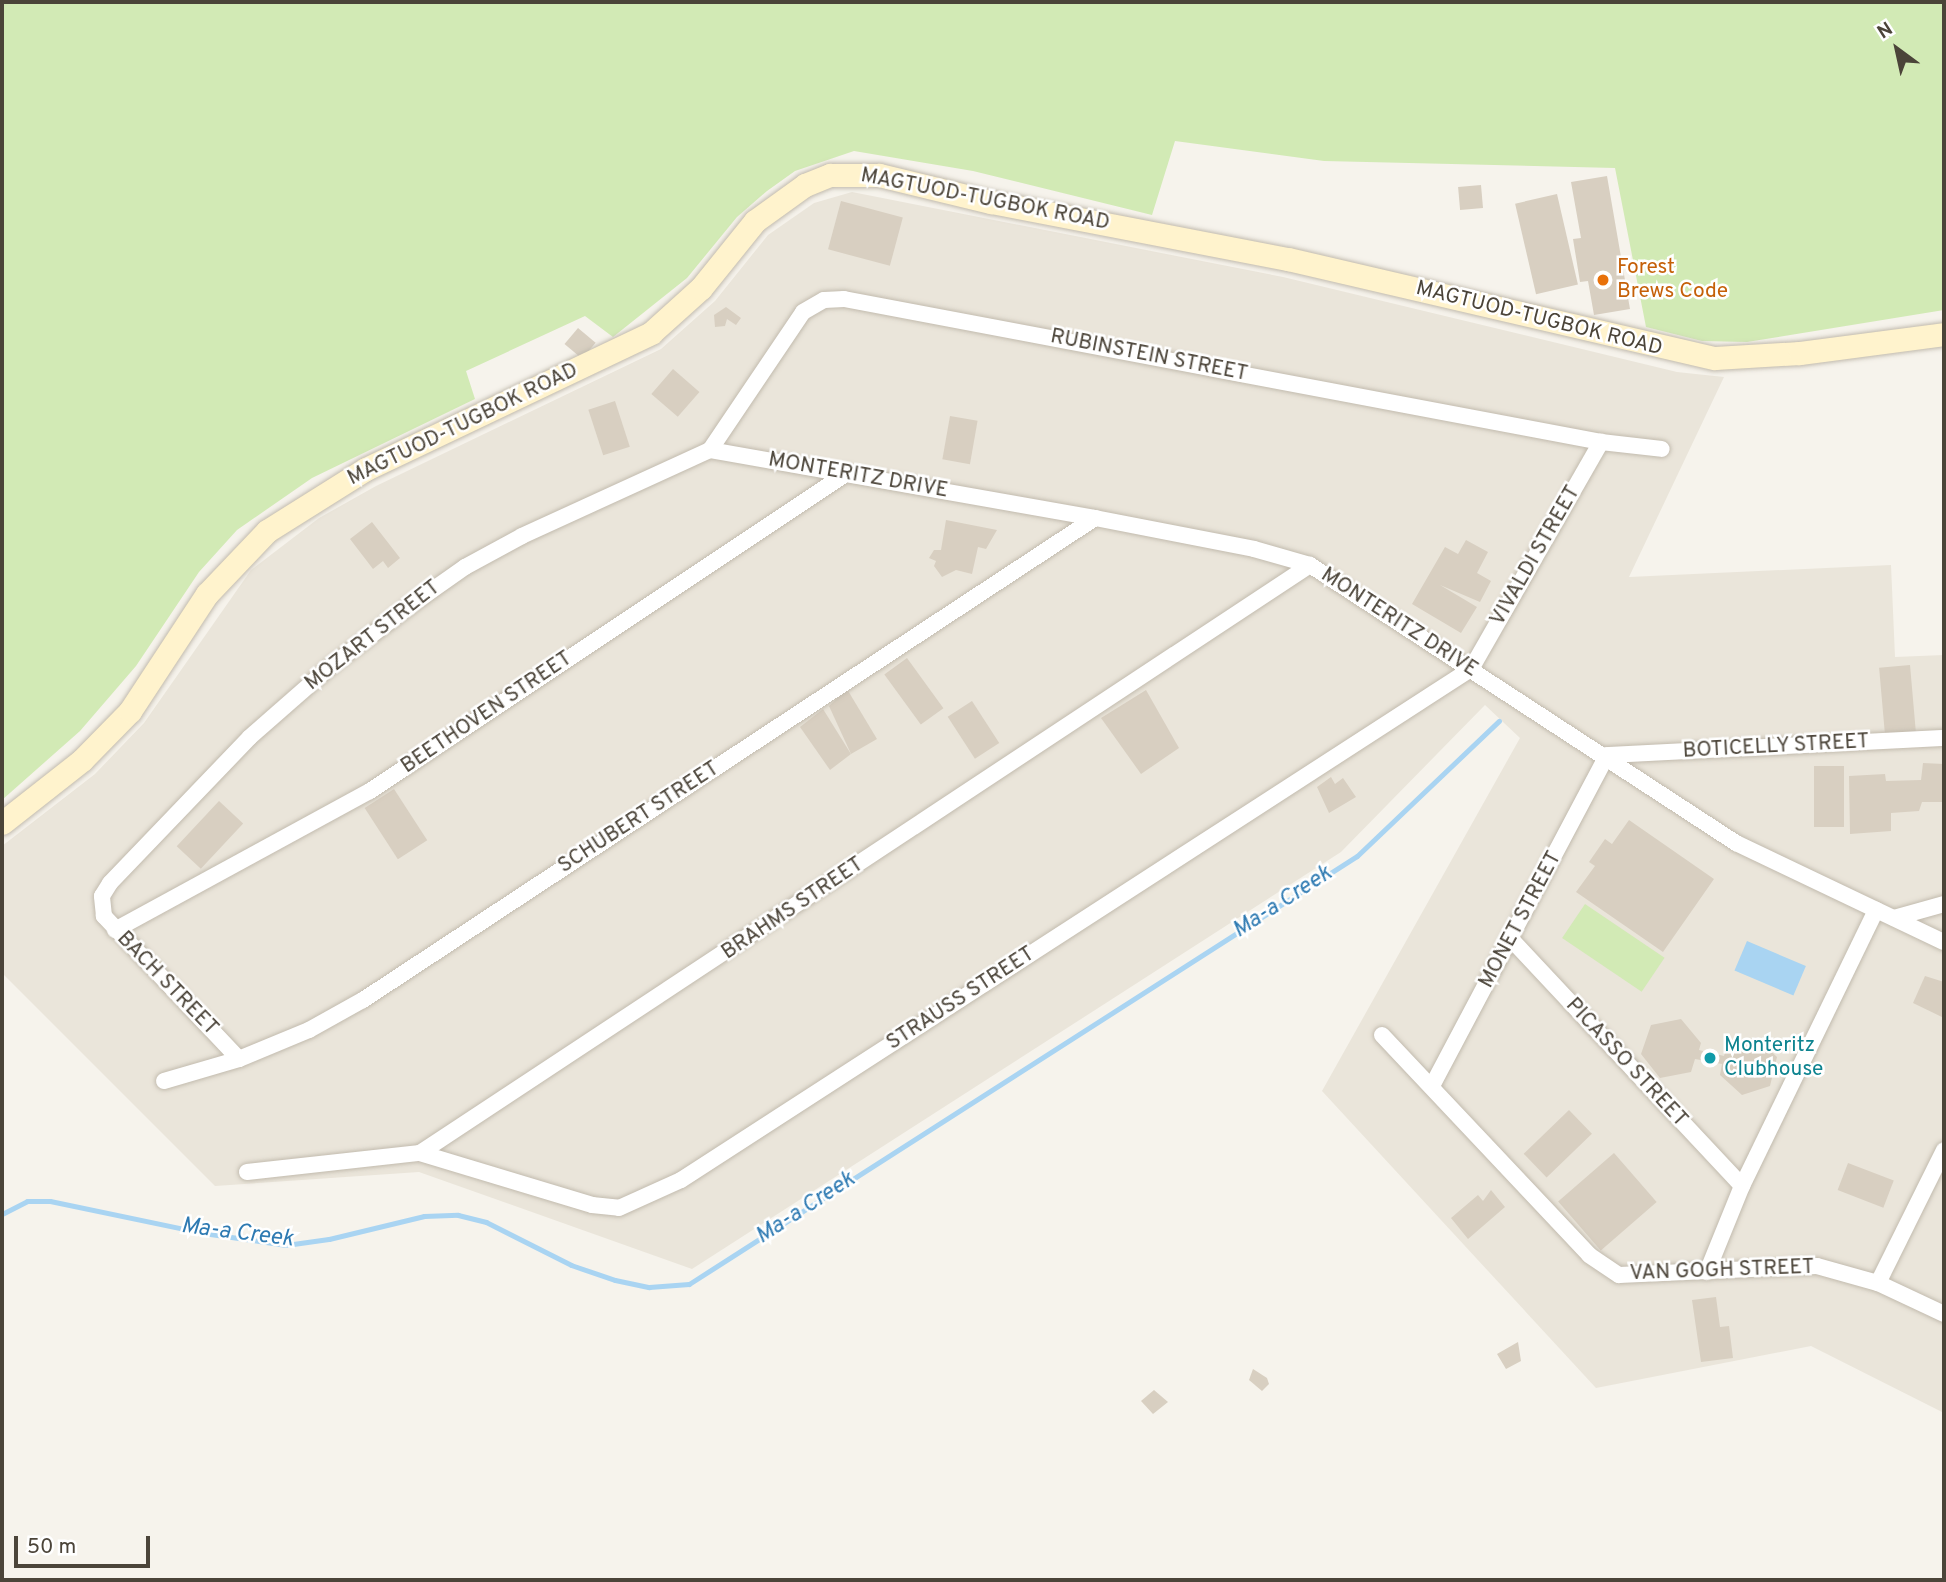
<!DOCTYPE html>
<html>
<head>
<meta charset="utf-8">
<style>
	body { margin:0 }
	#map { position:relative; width:1946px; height:1582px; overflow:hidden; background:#f6f3ec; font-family:Overpass,sans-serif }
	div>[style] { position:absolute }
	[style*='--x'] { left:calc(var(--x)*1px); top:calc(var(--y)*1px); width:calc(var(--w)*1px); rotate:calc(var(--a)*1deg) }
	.residential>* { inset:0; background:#eae5da }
	.green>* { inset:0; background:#d2eab5; transform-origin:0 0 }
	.water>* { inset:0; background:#a9d4f2; transform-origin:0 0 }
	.stream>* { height:5px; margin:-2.5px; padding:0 2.5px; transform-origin:2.5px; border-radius:2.5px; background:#a9d4f2 }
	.building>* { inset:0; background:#d8cfc1; transform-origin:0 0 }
	.roads { filter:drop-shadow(0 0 2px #c2bbae) drop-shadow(0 0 2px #c2bbae) }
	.minor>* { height:16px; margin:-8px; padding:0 8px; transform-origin:8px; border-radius:8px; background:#fff }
	.secondary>* { height:23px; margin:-11.5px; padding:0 11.5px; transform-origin:11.5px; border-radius:11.5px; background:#fff3cd }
	.dots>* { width:19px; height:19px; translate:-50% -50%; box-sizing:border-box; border:4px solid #fff; border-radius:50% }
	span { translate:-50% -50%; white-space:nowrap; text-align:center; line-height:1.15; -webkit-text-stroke:5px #fff; paint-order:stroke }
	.street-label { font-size:21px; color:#4b4439 }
	.food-label { font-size:21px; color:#c56008 }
	.left { translate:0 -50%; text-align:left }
	.culture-label { font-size:21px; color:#0d838f }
	.water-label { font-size:23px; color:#2e7ab2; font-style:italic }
	.frame { position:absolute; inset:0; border:4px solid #4b4439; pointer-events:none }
	.north { position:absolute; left:1862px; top:14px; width:70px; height:70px; -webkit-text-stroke:5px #fff; paint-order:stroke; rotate:327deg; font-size:19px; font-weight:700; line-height:28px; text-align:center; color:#4b4439 }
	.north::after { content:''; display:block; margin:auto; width:24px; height:32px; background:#4b4439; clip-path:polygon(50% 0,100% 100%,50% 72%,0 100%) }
	.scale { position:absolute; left:14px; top:1536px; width:136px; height:32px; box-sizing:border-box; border:4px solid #4b4439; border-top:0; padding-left:9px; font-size:21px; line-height:24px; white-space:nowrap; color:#4b4439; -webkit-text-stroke:5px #fff; paint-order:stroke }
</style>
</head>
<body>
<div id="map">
	<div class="residential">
		<div style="clip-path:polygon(852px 192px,1283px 277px,1677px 372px,1724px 377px,1629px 577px,1891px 565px,1895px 657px,1944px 655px,1944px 1413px,1811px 1346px,1596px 1388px,1322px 1091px,1520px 738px,1485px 705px,1341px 852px,692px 1269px,419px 1172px,215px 1186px,2px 973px,2px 846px,95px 774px,144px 723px,251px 570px,319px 518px,376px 486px,661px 349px,715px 301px,768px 235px,814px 203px)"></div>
	</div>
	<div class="green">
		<div style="clip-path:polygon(2px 2px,1944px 2px,1944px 310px,1747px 342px,1702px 341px,1646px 327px,1615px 168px,1324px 161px,1175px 141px,1152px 215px,973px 171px,854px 151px,795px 171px,767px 191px,737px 217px,687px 278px,613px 337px,585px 316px,466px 371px,475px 399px,312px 478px,237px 530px,199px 572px,136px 666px,80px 731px,2px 800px)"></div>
		<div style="left:1585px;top:904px;width:96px;height:41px;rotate:34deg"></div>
	</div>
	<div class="water">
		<div style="left:1747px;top:941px;width:64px;height:32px;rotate:23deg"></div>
	</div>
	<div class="stream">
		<div style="--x:2;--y:1214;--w:28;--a:-27"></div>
		<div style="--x:27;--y:1201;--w:23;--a:0"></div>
		<div style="--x:50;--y:1201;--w:156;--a:11.8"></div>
		<div style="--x:203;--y:1233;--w:84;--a:8.2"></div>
		<div style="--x:286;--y:1245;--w:43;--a:-7.9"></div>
		<div style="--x:329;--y:1239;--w:98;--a:-13.6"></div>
		<div style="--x:424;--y:1216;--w:34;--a:-2"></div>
		<div style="--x:458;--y:1215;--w:29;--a:14"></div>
		<div style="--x:486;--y:1222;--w:95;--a:26.8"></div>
		<div style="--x:571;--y:1265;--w:46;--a:18.8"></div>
		<div style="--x:615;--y:1280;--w:35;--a:12"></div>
		<div style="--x:649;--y:1287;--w:40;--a:-4.3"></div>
		<div style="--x:689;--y:1284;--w:793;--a:-32.65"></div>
		<div style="--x:1357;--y:856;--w:196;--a:-43.6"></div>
	</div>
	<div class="building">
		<div style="clip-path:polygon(1607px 176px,1630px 309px,1594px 315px,1588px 281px,1580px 282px,1573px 239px,1581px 238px,1571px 182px)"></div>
		<div style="left:1481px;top:185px;width:23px;height:23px;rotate:85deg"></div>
		<div style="left:1557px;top:194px;width:93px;height:43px;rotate:77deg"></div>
		<div style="left:841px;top:201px;width:64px;height:50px;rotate:15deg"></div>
		<div style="clip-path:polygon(726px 307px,741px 318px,736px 325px,727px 319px,725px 326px,715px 327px,714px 315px)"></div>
		<div style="left:578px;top:328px;width:23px;height:21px;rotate:40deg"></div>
		<div style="left:673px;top:369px;width:35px;height:33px;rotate:41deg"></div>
		<div style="left:615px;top:401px;width:48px;height:28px;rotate:72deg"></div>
		<div style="left:950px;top:416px;width:28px;height:44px;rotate:10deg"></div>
		<div style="clip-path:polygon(946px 520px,997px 530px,986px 549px,978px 547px,972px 574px,956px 570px,942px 577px,934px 566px,936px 561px,929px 558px,934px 550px,941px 550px)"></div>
		<div style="clip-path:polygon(372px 522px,400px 558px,388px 568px,383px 561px,373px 569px,350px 539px)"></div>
		<div style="clip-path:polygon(1466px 540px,1488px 552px,1477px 573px,1491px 581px,1480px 602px,1440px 585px,1477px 607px,1461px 633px,1412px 604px,1445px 547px,1458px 554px)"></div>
		<div style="left:907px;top:658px;width:62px;height:28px;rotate:54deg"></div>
		<div style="left:1910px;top:665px;width:67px;height:31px;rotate:85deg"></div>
		<div style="clip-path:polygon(847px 689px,877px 739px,851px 754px,829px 706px)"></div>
		<div style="clip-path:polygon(1146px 690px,1179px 748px,1141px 774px,1101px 718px)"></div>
		<div style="left:972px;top:701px;width:50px;height:29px;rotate:57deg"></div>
		<div style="clip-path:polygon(823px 709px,851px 754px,830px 770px,800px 727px)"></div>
		<div style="clip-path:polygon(1923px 763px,1944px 764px,1944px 802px,1922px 802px,1919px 811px,1891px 813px,1891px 831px,1850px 834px,1849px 776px,1885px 774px,1886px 781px,1921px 780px)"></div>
		<div style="left:1814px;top:766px;width:30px;height:61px"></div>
		<div style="clip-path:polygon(1331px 777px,1335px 784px,1343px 778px,1356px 797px,1329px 813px,1317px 787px)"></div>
		<div style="left:394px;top:789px;width:61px;height:35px;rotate:57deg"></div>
		<div style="left:219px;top:801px;width:33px;height:62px;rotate:43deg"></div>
		<div style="clip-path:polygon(1629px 820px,1714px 879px,1663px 952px,1576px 892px,1595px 866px,1589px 862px,1605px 839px,1612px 844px)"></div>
		<div style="clip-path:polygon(1925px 976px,1944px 982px,1944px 1018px,1913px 1003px)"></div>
		<div style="clip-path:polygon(1681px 1019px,1701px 1043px,1699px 1050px,1724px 1056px,1727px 1046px,1756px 1037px,1777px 1057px,1770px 1086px,1742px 1095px,1720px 1075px,1722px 1064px,1695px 1059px,1691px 1072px,1660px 1078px,1641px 1054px,1651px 1025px)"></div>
		<div style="left:1569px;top:1110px;width:33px;height:63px;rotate:46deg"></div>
		<div style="left:1614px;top:1153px;width:65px;height:74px;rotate:49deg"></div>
		<div style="left:1848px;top:1163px;width:49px;height:29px;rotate:21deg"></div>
		<div style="clip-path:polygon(1491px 1190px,1505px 1207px,1468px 1239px,1451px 1218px,1478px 1195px,1483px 1201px)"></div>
		<div style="clip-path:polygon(1716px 1297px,1720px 1327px,1729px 1326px,1733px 1358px,1701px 1362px,1692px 1300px)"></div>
		<div style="clip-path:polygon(1518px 1342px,1521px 1361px,1506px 1369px,1497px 1354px)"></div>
		<div style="clip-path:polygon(1253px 1369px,1267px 1378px,1269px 1384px,1262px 1391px,1249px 1380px)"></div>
		<div style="clip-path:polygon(1154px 1390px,1168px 1402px,1153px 1414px,1141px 1401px)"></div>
	</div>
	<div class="roads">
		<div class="minor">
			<div style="--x:710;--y:450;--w:391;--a:10"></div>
			<div style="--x:1095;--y:518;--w:162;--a:11"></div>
			<div style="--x:1254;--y:549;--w:58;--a:15.9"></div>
			<div style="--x:1310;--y:565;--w:509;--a:33.13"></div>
			<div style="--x:1736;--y:843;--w:230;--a:25.5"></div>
			<div style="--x:710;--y:450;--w:166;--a:-56"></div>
			<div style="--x:803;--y:312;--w:24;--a:-30"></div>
			<div style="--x:824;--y:300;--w:20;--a:-3"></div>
			<div style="--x:844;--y:299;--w:770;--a:10.7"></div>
			<div style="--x:1601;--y:442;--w:61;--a:6.5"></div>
			<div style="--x:1894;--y:918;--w:52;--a:-15.6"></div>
			<div style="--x:115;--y:930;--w:290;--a:-28.6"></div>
			<div style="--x:370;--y:791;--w:573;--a:-33.69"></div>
			<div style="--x:1511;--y:939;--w:338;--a:46.9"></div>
			<div style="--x:1382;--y:1035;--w:302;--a:46.7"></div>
			<div style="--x:1589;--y:1255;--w:36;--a:34"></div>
			<div style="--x:1619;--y:1275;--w:198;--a:-2.6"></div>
			<div style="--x:1817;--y:1266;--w:63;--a:15.6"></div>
			<div style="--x:1878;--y:1283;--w:73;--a:25.2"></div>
			<div style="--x:239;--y:1059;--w:197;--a:-133.4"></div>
			<div style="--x:104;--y:916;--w:20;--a:-96"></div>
			<div style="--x:102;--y:896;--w:15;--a:-58"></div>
			<div style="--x:110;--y:883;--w:202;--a:-46.2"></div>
			<div style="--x:250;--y:737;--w:108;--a:-41.2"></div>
			<div style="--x:331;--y:666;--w:101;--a:-37.3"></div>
			<div style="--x:411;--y:605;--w:66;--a:-35.1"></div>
			<div style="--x:465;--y:567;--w:65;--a:-28.5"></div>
			<div style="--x:522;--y:536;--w:207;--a:-24.6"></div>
			<div style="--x:164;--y:1081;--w:78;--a:-16.3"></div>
			<div style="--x:239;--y:1059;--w:76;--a:-22.5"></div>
			<div style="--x:309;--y:1030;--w:62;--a:-29.1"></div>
			<div style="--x:363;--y:1000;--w:876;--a:-33.36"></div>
			<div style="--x:1433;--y:1084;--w:372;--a:-62.1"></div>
			<div style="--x:1607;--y:755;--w:337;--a:-2.9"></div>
			<div style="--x:420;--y:1153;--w:180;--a:16.8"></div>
			<div style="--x:592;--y:1205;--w:27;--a:6"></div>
			<div style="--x:619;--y:1208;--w:68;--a:-24.3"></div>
			<div style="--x:681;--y:1180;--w:941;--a:-32.9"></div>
			<div style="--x:1471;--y:669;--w:262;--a:-60.2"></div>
			<div style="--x:247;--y:1172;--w:174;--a:-6.3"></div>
			<div style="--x:420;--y:1153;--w:1067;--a:-33.45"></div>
			<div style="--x:1707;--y:1272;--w:93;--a:-67.9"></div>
			<div style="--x:1742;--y:1186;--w:307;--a:-64.1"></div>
			<div style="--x:1878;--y:1283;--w:148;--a:-63.6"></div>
		</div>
		<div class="secondary">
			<div style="--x:2;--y:823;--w:102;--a:-38.2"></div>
			<div style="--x:82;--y:760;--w:69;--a:-45.6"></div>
			<div style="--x:130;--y:711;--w:140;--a:-56.7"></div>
			<div style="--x:207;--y:594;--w:87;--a:-46.4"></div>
			<div style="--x:267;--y:531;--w:117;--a:-32.1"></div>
			<div style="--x:366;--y:469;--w:316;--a:-25.5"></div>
			<div style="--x:651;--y:333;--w:67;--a:-42"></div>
			<div style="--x:701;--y:288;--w:86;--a:-51.1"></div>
			<div style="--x:755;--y:221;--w:62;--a:-35.8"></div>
			<div style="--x:805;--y:185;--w:27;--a:-22"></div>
			<div style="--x:830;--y:175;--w:49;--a:0"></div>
			<div style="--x:879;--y:175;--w:115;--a:13.6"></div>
			<div style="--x:991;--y:202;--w:302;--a:10.9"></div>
			<div style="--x:1288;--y:259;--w:438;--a:13.1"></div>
			<div style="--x:1715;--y:358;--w:85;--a:-3.4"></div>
			<div style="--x:1800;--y:353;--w:145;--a:-7.5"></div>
		</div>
	</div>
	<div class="dots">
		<div style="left:1603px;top:280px;background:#e8710a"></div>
		<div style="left:1710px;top:1058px;background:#0f9aa8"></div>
	</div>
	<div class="street-label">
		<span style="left:985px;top:200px;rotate:11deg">MAGTUOD-TUGBOK ROAD</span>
		<span style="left:1539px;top:319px;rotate:14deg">MAGTUOD-TUGBOK ROAD</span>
		<span style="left:1149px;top:356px;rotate:11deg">RUBINSTEIN STREET</span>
		<span style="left:463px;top:425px;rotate:-26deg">MAGTUOD-TUGBOK ROAD</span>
		<span style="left:858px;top:476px;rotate:10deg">MONTERITZ DRIVE</span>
		<span style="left:1536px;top:556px;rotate:-60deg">VIVALDI STREET</span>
		<span style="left:1399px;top:623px;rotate:33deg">MONTERITZ DRIVE</span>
		<span style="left:373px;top:636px;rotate:-38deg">MOZART STREET</span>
		<span style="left:487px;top:713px;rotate:-34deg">BEETHOVEN STREET</span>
		<span style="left:1776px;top:747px;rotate:-3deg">BOTICELLY STREET</span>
		<span style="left:639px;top:818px;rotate:-33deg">SCHUBERT STREET</span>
		<span style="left:793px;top:909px;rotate:-34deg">BRAHMS STREET</span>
		<span style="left:1521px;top:920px;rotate:-62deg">MONET STREET</span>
		<span style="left:167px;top:984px;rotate:46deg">BACH STREET</span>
		<span style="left:961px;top:999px;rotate:-33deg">STRAUSS STREET</span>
		<span style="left:1626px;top:1063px;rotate:47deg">PICASSO STREET</span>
		<span style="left:1722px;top:1271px;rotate:-2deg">VAN GOGH STREET</span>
	</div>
	<div class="food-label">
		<span class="left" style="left:1617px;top:280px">Forest<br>Brews Code</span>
	</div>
	<div class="culture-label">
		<span class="left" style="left:1724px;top:1058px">Monteritz<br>Clubhouse</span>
	</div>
	<div class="water-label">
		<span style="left:1283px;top:903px;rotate:-33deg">Ma-a Creek</span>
		<span style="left:806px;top:1209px;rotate:-33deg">Ma-a Creek</span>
		<span style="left:237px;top:1234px;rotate:7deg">Ma-a Creek</span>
	</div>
	<div class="frame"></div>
	<div class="north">N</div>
	<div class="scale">50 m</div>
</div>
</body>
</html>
